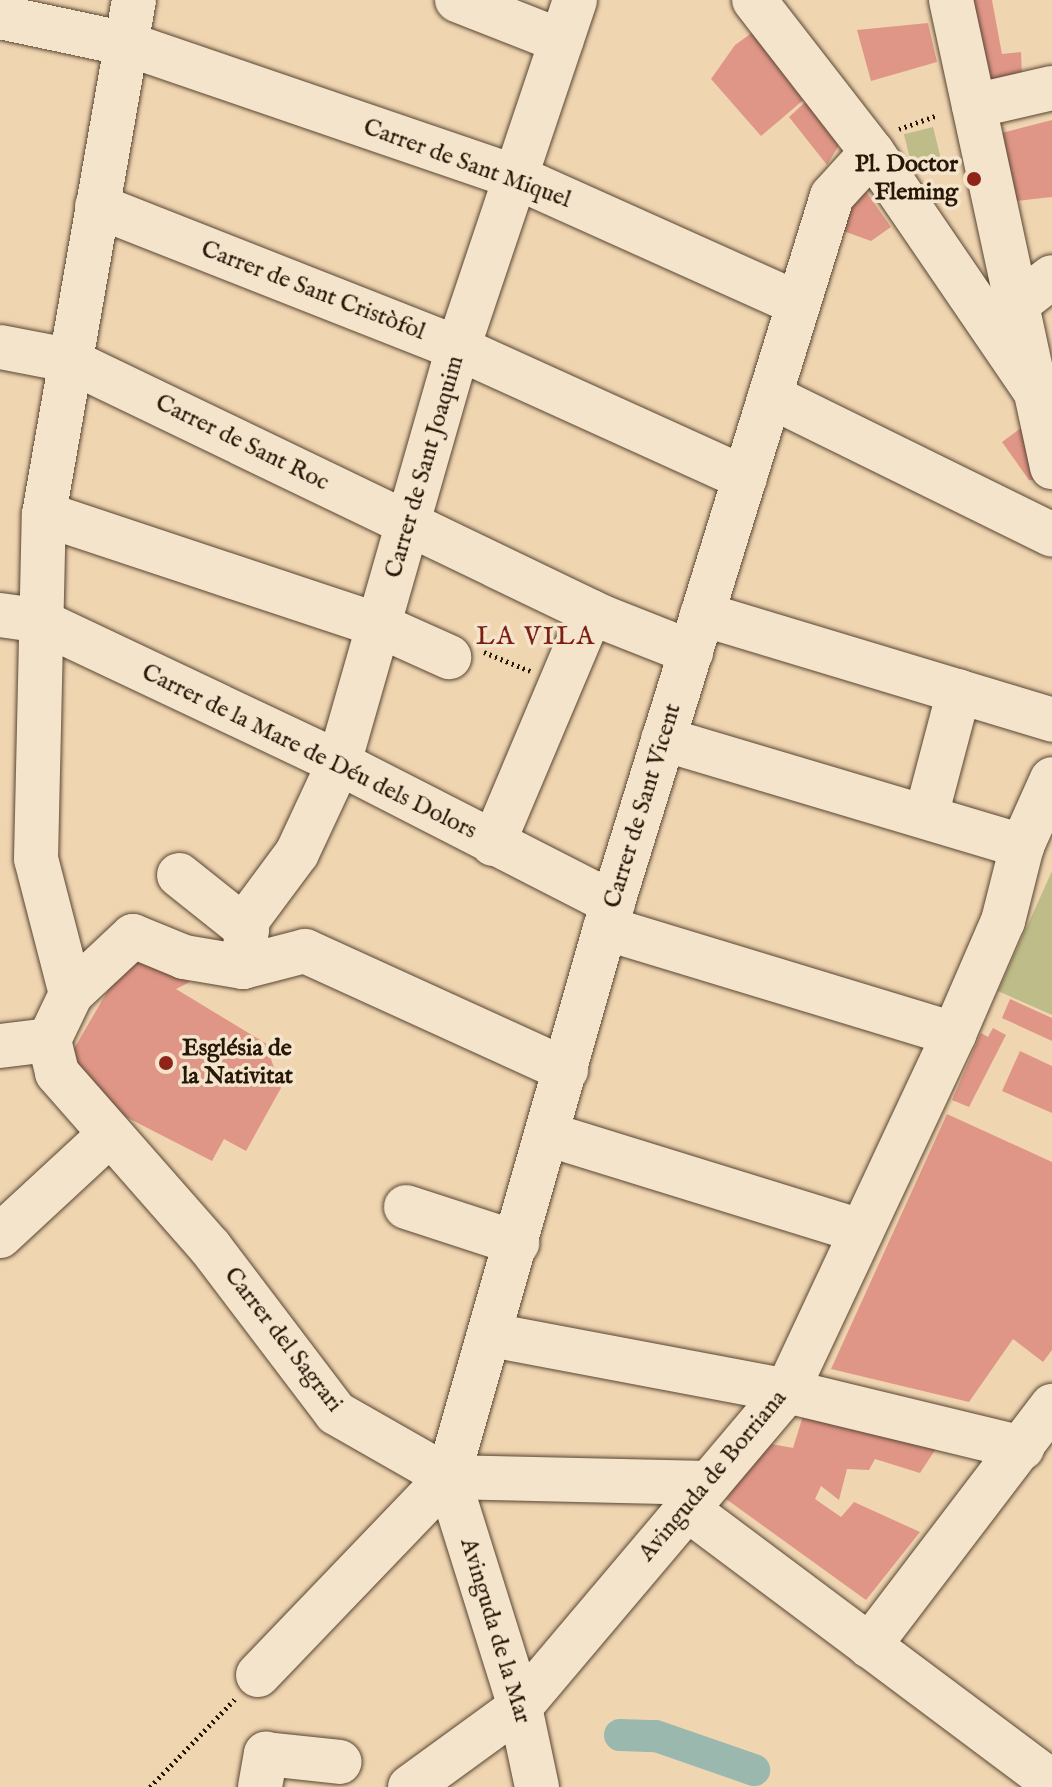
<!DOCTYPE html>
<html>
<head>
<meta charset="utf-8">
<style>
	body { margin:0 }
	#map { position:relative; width:1052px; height:1787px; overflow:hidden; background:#f0d5b1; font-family:"IM FELL English",serif }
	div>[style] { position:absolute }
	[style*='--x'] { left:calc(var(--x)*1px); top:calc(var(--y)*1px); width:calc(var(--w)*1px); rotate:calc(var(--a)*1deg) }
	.green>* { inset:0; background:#bebc88; transform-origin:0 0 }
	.canal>* { height:32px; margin:-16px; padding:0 16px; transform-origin:16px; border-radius:16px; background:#9ab8ae }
	.building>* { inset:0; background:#e09687 }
	.path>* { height:5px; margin-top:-2.5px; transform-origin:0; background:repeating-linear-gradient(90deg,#261707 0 2px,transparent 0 6px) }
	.roads { filter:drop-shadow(0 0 2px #584632) drop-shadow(0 0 2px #584632) }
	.minor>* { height:44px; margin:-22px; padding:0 22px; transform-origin:22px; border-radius:22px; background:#f5e4cc }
	.dots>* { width:22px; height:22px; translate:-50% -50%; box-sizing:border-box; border:4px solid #f5e4cc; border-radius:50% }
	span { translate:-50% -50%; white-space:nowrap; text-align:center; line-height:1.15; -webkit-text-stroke:7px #f5e4cc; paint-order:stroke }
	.street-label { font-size:24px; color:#261707 }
	.poi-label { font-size:24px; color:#261707; font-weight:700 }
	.right { translate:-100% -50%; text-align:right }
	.left { translate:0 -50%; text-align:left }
	.neighbourhood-label { font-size:26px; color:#7a1f14; letter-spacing:2px }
</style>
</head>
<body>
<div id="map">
	<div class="green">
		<div style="left:933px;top:127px;width:37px;height:30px;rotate:76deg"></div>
		<div style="clip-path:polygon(1052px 871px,1052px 1015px,998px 991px)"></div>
	</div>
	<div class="canal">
		<div style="--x:620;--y:1735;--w:36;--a:2"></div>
		<div style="--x:656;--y:1736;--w:104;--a:19.1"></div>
	</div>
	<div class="building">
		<div style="clip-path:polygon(969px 0,992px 0,1002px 54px,1021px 52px,1022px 77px,985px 86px)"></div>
		<div style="clip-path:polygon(928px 23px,937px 62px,871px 81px,857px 30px)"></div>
		<div style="clip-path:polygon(764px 24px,815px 90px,761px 136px,711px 79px,735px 45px)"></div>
		<div style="clip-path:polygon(814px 94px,847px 132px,827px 165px,789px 117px)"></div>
		<div style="clip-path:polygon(1052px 120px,1052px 197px,1007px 202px,994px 135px)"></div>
		<div style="clip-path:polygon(860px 183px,891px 227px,871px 241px,832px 227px)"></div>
		<div style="clip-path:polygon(1025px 425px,1037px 480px,1029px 480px,1002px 442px)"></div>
		<div style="clip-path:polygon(128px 956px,190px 982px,176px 989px,275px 1049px,271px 1059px,281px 1088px,246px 1151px,224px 1139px,212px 1161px,79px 1093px,61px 1071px)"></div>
		<div style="clip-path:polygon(1010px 999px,1052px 1018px,1052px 1041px,1002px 1018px)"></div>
		<div style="clip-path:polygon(993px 1028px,1006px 1035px,969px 1107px,952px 1100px,981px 1033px,988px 1037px)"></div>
		<div style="clip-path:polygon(1020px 1051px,1052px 1066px,1052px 1113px,1002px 1091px)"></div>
		<div style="clip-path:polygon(947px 1114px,1052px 1162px,1052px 1350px,1043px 1362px,1013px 1339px,969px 1402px,831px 1369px)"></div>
		<div style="clip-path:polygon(803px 1416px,937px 1447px,920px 1473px,875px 1459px,869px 1470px,847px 1469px,839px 1500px,821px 1486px,815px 1499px,841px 1517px,854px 1502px,920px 1532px,866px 1600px,726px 1499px,766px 1443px,793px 1448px)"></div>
	</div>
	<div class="path">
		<div style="--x:899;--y:129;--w:41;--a:-19.7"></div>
		<div style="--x:484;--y:652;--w:50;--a:22.4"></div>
		<div style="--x:150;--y:1787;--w:122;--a:-46"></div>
	</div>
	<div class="roads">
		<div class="minor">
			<div style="--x:457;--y:0;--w:112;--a:21.5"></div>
			<div style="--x:754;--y:0;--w:192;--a:52.2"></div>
			<div style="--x:872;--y:152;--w:291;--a:55.7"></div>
			<div style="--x:951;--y:0;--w:478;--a:77.8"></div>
			<div style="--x:0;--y:17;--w:130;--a:12"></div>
			<div style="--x:127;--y:44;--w:411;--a:18.9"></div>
			<div style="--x:516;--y:177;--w:309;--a:24.2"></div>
			<div style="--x:974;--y:106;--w:80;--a:-13"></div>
			<div style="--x:97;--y:206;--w:388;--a:21.5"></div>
			<div style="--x:458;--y:348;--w:315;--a:24.4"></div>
			<div style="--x:1017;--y:304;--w:44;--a:-37.6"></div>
			<div style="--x:0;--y:347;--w:69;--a:10.8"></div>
			<div style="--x:68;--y:360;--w:593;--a:25.7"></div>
			<div style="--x:602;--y:617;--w:96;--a:21.5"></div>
			<div style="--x:770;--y:396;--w:314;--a:26.2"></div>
			<div style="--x:44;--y:514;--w:354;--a:18.4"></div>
			<div style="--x:380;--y:626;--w:76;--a:24.2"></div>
			<div style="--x:702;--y:614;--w:366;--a:16.8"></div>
			<div style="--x:0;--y:615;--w:37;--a:8"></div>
			<div style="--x:37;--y:620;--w:334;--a:25.3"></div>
			<div style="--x:339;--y:763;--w:308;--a:27.1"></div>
			<div style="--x:663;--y:739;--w:375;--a:16.6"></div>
			<div style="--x:926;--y:816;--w:129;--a:-75.2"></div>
			<div style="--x:493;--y:844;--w:252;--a:-67.1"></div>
			<div style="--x:179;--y:875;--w:87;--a:38.5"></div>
			<div style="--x:605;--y:928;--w:365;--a:16.9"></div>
			<div style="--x:243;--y:967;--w:48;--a:-84.1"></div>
			<div style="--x:248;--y:919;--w:82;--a:-53.4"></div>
			<div style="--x:297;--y:853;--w:99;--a:-65"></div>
			<div style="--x:339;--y:763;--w:432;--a:-74"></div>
			<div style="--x:458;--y:348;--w:367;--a:-71.4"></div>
			<div style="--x:71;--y:994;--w:85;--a:-43.1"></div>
			<div style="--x:133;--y:936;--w:55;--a:22.4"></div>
			<div style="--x:184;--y:957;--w:60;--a:9.6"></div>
			<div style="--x:243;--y:967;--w:64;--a:-14.5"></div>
			<div style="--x:305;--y:951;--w:287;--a:24.5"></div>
			<div style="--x:49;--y:1040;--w:51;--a:-64.4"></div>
			<div style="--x:71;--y:994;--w:139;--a:-104.5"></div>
			<div style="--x:36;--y:859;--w:345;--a:-88.7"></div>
			<div style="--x:44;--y:514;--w:522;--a:-80.07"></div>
			<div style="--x:49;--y:1040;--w:34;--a:76"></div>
			<div style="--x:57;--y:1073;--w:232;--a:48.7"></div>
			<div style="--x:210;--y:1247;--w:208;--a:52.8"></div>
			<div style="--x:336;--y:1413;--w:129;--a:29.7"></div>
			<div style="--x:448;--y:1477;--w:260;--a:1.3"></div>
			<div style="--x:0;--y:1046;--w:49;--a:-7"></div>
			<div style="--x:547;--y:1134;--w:329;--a:17.2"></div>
			<div style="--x:406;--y:1207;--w:117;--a:18"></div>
			<div style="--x:0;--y:1236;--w:147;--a:-42.8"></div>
			<div style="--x:491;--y:1335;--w:301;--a:10.7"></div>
			<div style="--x:787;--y:1391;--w:242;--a:13.6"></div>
			<div style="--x:448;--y:1477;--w:241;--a:72.6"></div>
			<div style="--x:520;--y:1707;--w:82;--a:78"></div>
			<div style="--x:687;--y:1509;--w:456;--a:36.8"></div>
			<div style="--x:869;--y:1646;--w:302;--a:-52.7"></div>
			<div style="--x:258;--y:1675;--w:274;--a:-46.2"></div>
			<div style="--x:448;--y:1477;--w:571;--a:-74.04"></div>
			<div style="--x:605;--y:928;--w:766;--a:-72.77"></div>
			<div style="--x:832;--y:196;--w:59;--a:-47.7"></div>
			<div style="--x:260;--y:1787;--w:34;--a:-80"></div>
			<div style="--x:266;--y:1754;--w:74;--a:6.2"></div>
			<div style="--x:410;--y:1787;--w:136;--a:-36"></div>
			<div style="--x:520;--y:1707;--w:414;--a:-49.8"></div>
			<div style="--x:787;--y:1391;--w:394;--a:-64.9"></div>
			<div style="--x:954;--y:1034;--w:123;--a:-66.6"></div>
			<div style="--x:1003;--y:921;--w:77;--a:-75.8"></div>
			<div style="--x:1022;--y:846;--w:73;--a:-65.9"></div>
		</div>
	</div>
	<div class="dots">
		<div style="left:974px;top:179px;background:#8f2418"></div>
		<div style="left:166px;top:1063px;background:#8f2418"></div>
	</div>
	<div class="street-label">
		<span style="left:467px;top:164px;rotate:20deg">Carrer de Sant Miquel</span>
		<span style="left:313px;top:291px;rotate:21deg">Carrer de Sant Cristòfol</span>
		<span style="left:242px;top:443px;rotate:26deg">Carrer de Sant Roc</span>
		<span style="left:425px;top:467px;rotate:-74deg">Carrer de Sant Joaquim</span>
		<span style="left:309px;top:752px;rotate:26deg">Carrer de la Mare de Déu dels Dolors</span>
		<span style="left:643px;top:806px;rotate:-73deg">Carrer de Sant Vicent</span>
		<span style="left:283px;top:1340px;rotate:52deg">Carrer del Sagrari</span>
		<span style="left:713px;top:1476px;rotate:-50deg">Avinguda de Borriana</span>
		<span style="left:495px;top:1631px;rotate:73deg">Avinguda de la Mar</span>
	</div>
	<div class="poi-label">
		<span class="right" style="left:958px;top:179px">Pl. Doctor<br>Fleming</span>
		<span class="left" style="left:182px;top:1063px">Església de<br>la Nativitat</span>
	</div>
	<div class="neighbourhood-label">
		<span style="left:536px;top:637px">LA VILA</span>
	</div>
</div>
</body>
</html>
